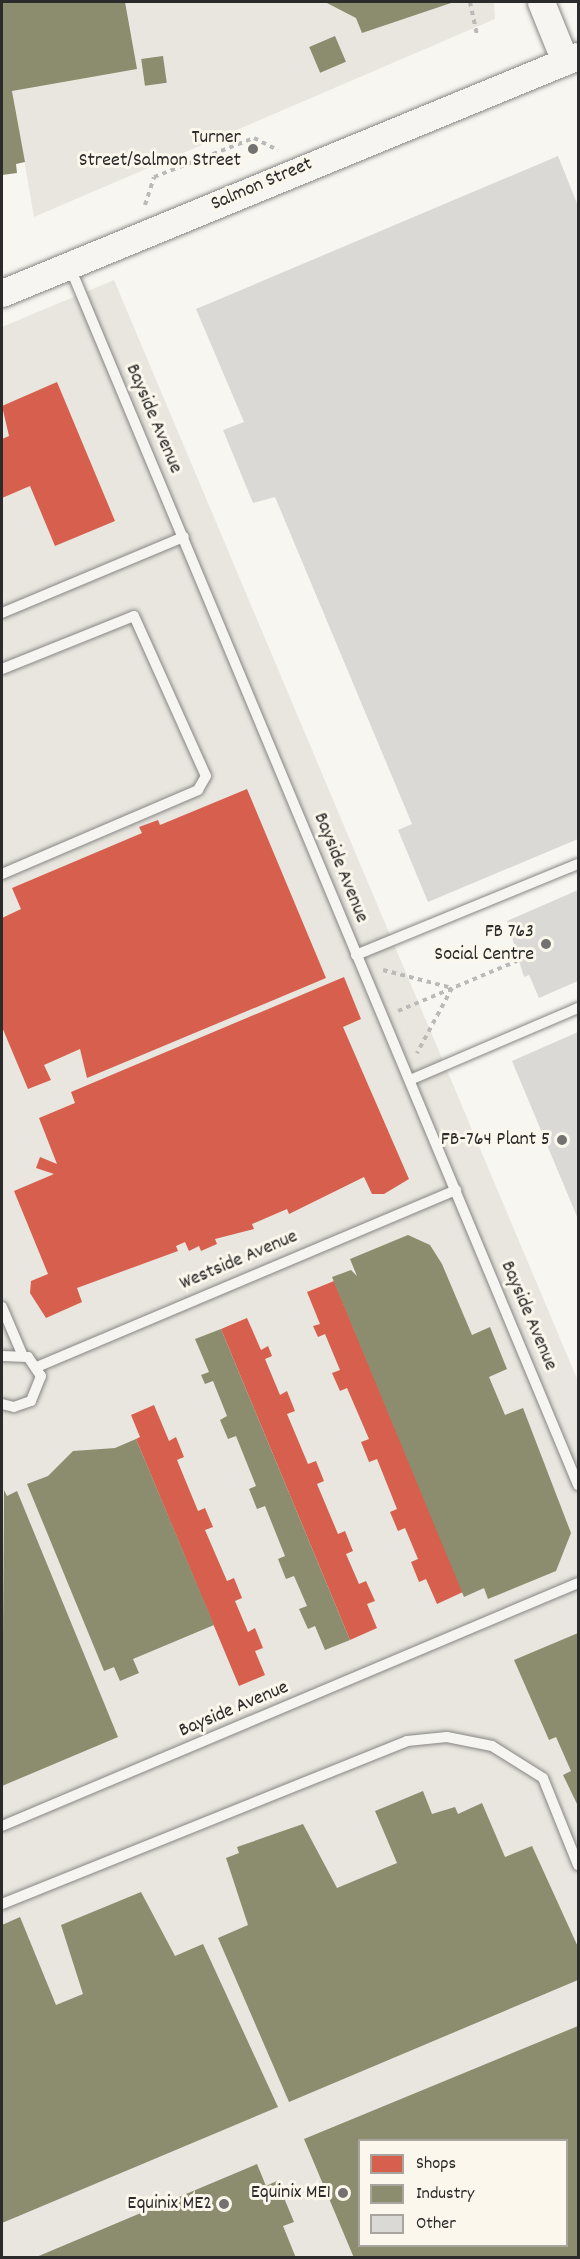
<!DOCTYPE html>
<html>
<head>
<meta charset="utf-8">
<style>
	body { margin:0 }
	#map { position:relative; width:580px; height:2259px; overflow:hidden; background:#f8f6f0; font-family:Dekko,sans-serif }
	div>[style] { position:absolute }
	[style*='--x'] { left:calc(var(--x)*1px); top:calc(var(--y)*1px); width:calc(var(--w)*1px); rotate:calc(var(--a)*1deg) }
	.built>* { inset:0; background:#e9e6df }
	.shops>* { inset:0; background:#d6604d }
	.industry>* { inset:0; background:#8c8c6e; transform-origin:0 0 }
	.building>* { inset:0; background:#dbd9d6 }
	.path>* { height:4px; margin-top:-2px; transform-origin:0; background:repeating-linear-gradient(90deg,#bcbab8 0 4.5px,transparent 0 9px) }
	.roads { filter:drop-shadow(0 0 2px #878684) drop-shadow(0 0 2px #878684) }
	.service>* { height:10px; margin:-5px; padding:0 5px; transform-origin:5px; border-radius:5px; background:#f6f5f1 }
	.tertiary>* { height:27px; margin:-13.5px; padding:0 13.5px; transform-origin:13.5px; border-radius:13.5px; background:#f6f5f1 }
	.dots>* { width:16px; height:16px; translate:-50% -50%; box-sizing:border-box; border:3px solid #fbf7ec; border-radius:50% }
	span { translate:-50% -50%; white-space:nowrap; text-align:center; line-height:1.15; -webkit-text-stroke:6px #fbf7ec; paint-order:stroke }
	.poi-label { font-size:20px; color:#2b2b2b }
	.right { translate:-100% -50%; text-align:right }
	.street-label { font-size:20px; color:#2b2b2b }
	.frame { position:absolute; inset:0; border:3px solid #2b2b2b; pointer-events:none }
	.legend { position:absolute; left:358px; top:2139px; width:210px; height:108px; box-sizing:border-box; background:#fbf7ec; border:2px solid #a8a59f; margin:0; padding:8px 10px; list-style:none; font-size:18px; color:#2b2b2b }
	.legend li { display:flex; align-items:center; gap:12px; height:30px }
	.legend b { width:30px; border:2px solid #a8a59f }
</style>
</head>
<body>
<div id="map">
	<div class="built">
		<div style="clip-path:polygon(2px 2px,494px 2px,495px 19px,34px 217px,2px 31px)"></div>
		<div style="clip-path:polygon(evenodd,114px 280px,578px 1381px,578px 2257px,2px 2258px,2px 327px,114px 280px,360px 2140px,566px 2140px,566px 2246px,360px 2246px,360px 2140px)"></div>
	</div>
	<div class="shops">
		<div style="clip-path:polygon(57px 382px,115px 521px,55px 546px,30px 486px,2px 498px,2px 439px,9px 436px,2px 406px)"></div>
		<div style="clip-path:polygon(247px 789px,326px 978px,87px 1078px,80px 1049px,44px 1065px,51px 1080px,28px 1089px,2px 1027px,2px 918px,21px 909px,12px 888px,142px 833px,139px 827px,158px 820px,160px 825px)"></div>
		<div style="clip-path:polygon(344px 977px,361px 1019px,343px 1027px,409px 1179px,384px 1194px,372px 1194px,364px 1177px,289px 1214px,287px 1209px,252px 1224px,254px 1229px,215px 1239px,217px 1244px,201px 1251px,199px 1246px,189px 1251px,185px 1242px,176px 1246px,178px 1251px,77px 1288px,82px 1302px,46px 1318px,30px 1293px,31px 1281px,48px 1274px,14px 1191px,54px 1174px,36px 1168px,40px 1157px,57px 1164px,39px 1118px,75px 1103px,71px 1092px)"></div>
		<div style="clip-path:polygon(334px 1281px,463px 1592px,437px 1604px,426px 1579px,419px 1582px,411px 1562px,418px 1559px,405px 1528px,398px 1531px,390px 1512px,397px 1509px,377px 1459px,369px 1462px,361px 1442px,369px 1439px,347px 1388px,340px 1391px,332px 1373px,340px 1370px,325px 1334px,318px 1337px,313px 1326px,320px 1324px,307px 1292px)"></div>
		<div style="clip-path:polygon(247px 1318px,261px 1350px,268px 1346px,272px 1356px,265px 1359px,280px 1395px,287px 1391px,295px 1411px,287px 1414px,308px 1464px,316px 1461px,324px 1481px,317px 1484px,338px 1534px,345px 1531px,353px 1551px,346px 1554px,359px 1584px,366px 1581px,375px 1601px,367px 1604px,377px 1628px,350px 1640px,221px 1329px)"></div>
		<div style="clip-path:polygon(154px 1405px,169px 1441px,176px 1437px,184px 1457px,177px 1460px,198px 1511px,205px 1508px,213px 1527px,205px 1530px,227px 1581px,234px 1578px,242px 1598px,235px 1601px,248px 1632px,255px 1628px,263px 1648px,255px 1651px,265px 1675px,239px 1686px,136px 1439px,140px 1437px,131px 1415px)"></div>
	</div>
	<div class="industry">
		<div style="clip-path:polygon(2px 2px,125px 2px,137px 69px,12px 91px,25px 162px,16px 164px,17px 173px,2px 175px)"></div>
		<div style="clip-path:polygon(325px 2px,454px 2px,362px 33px,356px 18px)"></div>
		<div style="left:335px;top:36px;width:28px;height:28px;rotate:67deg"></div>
		<div style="left:163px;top:56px;width:27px;height:22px;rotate:82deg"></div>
		<div style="clip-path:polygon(408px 1235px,430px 1245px,442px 1264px,472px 1335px,490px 1327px,507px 1369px,489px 1377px,505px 1415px,523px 1408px,571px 1533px,556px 1571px,488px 1599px,484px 1588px,464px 1597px,332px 1277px,351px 1270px,357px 1276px,350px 1259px)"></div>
		<div style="clip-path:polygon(221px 1329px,350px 1640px,325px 1650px,315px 1626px,308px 1629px,299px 1609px,307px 1606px,294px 1576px,286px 1579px,278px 1559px,285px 1556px,265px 1506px,257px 1509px,249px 1489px,256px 1486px,236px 1436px,228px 1439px,220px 1420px,227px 1416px,213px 1381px,205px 1384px,201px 1375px,209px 1372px,195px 1339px)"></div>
		<div style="clip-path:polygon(136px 1439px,214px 1625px,133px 1659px,139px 1673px,120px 1681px,114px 1667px,104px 1671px,27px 1484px,48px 1476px,73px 1451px,115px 1448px)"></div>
		<div style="clip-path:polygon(4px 1490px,7px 1496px,17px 1491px,118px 1737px,2px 1786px)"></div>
		<div style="clip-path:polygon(578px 1633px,578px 1806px,563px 1775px,571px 1771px,556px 1737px,549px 1740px,514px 1660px)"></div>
		<div style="clip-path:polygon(423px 1791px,432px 1814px,455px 1807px,458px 1814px,482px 1803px,505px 1857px,532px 1846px,578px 1947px,578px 1980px,289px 2102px,218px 1938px,248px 1925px,226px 1858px,239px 1853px,237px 1847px,303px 1824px,337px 1888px,397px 1863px,375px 1811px)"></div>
		<div style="clip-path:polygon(141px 1892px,175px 1956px,203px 1944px,278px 2107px,2px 2223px,2px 1925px,20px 1917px,56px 2005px,83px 1994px,61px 1925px)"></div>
		<div style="clip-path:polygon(evenodd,578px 2026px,578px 2258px,354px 2258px,304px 2139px,578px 2026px,360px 2140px,566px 2140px,566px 2246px,360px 2246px,360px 2140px)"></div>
		<div style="clip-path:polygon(257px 2164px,266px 2186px,277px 2181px,294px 2222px,283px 2226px,296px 2258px,34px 2258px)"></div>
	</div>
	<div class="building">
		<div style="clip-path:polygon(558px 156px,578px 206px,578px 839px,428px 902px,398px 830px,412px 824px,275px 497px,253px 503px,223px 430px,244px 422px,196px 309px)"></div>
		<div style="clip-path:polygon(578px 890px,578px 981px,539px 998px,529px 975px,524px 977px,507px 921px)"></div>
		<div style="clip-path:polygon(578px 1032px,578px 1219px,512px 1061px)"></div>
	</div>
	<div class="path">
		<div style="--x:470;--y:2;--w:33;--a:78"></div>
		<div style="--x:145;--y:205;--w:29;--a:-72"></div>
		<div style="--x:154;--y:177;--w:107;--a:-21.3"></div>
		<div style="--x:254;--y:138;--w:27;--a:27"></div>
		<div style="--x:383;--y:970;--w:71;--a:14.6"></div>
		<div style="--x:452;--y:988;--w:74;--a:118.3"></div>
		<div style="--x:398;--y:1011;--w:129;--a:-22.8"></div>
	</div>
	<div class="roads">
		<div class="service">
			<div style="--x:69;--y:265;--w:1322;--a:67.35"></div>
			<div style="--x:2;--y:613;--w:197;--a:-22.7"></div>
			<div style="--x:2;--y:669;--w:142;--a:-21.9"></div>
			<div style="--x:134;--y:616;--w:175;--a:65.8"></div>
			<div style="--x:206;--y:776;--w:16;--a:120"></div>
			<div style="--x:198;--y:790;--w:213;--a:156.8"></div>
			<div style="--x:356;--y:955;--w:240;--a:-22.3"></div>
			<div style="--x:410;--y:1080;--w:183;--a:-23.2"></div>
			<div style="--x:2;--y:1307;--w:51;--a:66.9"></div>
			<div style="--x:2;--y:1356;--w:26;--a:2"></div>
			<div style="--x:28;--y:1357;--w:23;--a:56"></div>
			<div style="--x:41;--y:1376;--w:27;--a:112"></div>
			<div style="--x:31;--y:1401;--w:18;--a:161"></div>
			<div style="--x:14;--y:1407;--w:12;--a:-166"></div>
			<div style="--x:37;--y:1367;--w:455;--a:-22.9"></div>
			<div style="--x:2;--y:1826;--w:625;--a:-22.87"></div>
			<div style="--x:2;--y:1904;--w:437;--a:-21.9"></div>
			<div style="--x:407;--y:1741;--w:40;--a:-5.7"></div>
			<div style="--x:447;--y:1737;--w:46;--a:11.3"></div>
			<div style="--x:492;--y:1746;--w:60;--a:32.1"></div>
			<div style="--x:543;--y:1778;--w:94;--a:68.1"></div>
		</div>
		<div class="tertiary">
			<div style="--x:541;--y:2;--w:64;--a:67.9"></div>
			<div style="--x:2;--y:293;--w:623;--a:-22.37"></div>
		</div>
	</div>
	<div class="dots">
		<div style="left:253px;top:149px;background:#737270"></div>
		<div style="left:546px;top:944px;background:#737270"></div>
		<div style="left:562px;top:1140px;background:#737270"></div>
		<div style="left:343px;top:2193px;background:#737270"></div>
		<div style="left:224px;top:2204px;background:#737270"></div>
	</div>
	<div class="poi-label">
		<span class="right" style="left:241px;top:150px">Turner<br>Street/Salmon Street</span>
		<span class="right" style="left:534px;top:944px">FB 763<br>Social Centre</span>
		<span class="right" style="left:550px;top:1140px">FB-764 Plant 5</span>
		<span class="right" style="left:331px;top:2193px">Equinix ME1</span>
		<span class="right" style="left:212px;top:2204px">Equinix ME2</span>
	</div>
	<div class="street-label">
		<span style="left:262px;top:185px;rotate:-23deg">Salmon Street</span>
		<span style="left:153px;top:419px;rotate:67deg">Bayside Avenue</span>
		<span style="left:340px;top:868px;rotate:68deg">Bayside Avenue</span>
		<span style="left:239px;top:1261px;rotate:-23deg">Westside Avenue</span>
		<span style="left:528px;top:1316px;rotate:67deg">Bayside Avenue</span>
		<span style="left:234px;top:1710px;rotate:-23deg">Bayside Avenue</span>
	</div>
	<div class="frame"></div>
	<ul class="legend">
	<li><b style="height:16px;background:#d6604d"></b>Shops</li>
	<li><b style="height:16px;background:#8c8c6e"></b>Industry</li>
	<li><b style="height:16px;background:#dbd9d6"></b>Other</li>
	</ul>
</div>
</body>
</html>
